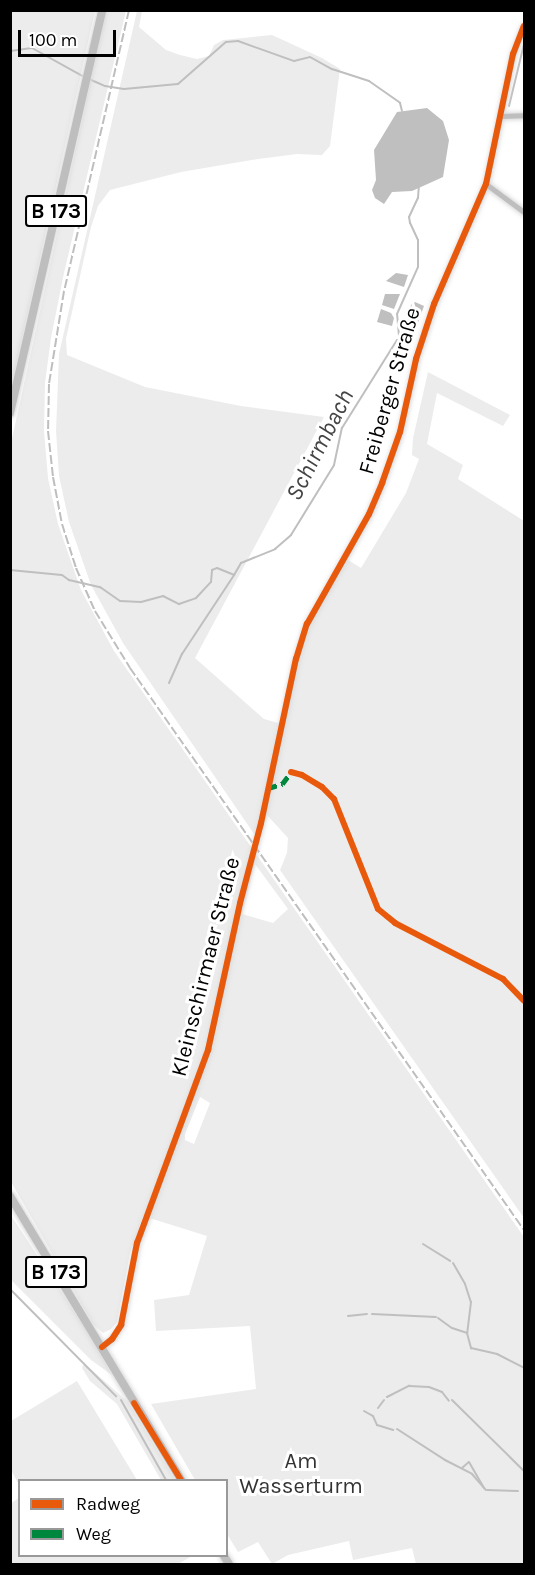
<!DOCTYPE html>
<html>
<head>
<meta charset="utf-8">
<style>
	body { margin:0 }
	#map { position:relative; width:535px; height:1575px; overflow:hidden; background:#fff; font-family:Karla,sans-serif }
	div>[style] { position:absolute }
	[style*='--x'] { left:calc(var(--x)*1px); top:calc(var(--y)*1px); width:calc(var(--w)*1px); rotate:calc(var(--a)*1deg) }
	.green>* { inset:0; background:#ececec }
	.water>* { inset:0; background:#bfbfbf }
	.stream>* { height:2px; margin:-1px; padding:0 1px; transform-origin:1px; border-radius:1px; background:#bfbfbf }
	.roads { filter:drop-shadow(0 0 2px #dbdbdb) drop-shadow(0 0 2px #dbdbdb) }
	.minor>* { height:5px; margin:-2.5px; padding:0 2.5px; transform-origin:2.5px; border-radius:2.5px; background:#bebebe }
	.primary>* { height:8px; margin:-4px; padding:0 4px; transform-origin:4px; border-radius:4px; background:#bebebe }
	.rail>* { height:2px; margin-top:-1px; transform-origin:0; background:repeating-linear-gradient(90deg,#bebebe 0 9px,transparent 0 12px) }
	.quiet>* { height:4.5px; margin-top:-2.25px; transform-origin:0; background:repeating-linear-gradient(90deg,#00873e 0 9px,transparent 0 13.5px) }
	.cycleway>* { height:6px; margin:-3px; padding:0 3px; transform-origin:3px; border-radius:3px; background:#e8590c }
	span { translate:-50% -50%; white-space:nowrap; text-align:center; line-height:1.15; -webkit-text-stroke:6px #fff; paint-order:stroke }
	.shield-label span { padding:2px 4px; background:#fff; border:2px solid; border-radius:4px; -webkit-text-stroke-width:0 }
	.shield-label { font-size:21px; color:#000; font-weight:700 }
	.street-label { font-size:22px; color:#000 }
	.park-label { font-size:22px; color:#333 }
	.water-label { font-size:24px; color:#444; font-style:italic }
	.frame { position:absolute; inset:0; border:12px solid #000; pointer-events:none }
	.legend { position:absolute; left:18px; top:1479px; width:210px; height:78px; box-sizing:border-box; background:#fff; border:2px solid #999; margin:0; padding:8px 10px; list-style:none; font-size:18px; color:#000 }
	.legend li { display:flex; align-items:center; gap:12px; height:30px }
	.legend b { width:30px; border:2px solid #999 }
	.scale { position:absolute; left:18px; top:30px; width:98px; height:27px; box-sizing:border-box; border:3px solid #000; border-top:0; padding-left:8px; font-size:18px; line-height:21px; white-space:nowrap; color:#000; -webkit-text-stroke:4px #fff; paint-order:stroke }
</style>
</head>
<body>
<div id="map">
	<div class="green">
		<div style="clip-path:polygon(11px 10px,95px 11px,11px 388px,10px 11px)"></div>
		<div style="clip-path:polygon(evenodd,106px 11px,126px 11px,64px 273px,51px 338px,45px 383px,44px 431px,48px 478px,58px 524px,81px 590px,114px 651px,524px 1237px,524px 1564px,416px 1564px,412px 1548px,353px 1560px,349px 1541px,288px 1555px,272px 1564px,258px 1542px,238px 1552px,227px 1534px,226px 1480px,195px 1480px,151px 1404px,256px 1389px,250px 1326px,156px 1331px,154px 1300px,189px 1295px,207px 1236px,143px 1216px,130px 1253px,117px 1322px,111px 1329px,103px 1333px,93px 1324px,11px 1182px,11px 443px,106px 11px,255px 864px,288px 909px,273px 923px,242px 914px,255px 864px,106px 11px,200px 1097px,210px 1103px,194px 1144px,185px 1140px,185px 1134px,200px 1097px)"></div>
		<div style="clip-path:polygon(137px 11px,142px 11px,139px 27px,166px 50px,180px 55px,197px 59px,209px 56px,214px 45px,223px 40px,272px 35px,322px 58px,340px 69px,330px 146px,322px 155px,297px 154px,258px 159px,181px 172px,110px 190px,98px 206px,91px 227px,66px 339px,67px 355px,145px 387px,241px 406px,324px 417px,195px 658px,264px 719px,282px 724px,298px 659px,318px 605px,348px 560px,361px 568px,406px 493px,419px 459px,412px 455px,413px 438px,428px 372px,510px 415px,503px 426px,437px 393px,427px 444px,463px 465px,458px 479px,524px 521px,524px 1218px,280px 870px,287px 853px,288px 838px,267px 815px,259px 841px,123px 643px,91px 585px,69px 522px,59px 476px,56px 431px,59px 354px)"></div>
		<div style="clip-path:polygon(10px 1214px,85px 1328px,112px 1375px,91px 1360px,11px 1280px)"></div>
		<div style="clip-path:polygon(84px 1363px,128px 1402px,175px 1480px,161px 1480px,117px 1404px,90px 1381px,82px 1368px)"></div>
		<div style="clip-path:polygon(77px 1381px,137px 1480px,20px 1480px,19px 1485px,11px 1470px,11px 1421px)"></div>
		<div style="clip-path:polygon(19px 1498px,20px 1556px,192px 1556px,178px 1564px,11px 1564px,11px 1503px)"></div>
	</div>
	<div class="water">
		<div style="clip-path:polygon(427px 108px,443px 121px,449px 140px,443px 177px,412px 191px,392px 192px,384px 204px,375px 198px,372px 190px,376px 180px,374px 150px,397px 112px)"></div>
		<div style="clip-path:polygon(396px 273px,408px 275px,404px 287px,386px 281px)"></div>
		<div style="clip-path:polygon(385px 294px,400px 294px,394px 309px,382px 305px)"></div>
		<div style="clip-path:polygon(415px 302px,424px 306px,415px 331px,409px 330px,405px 325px,411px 305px)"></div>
		<div style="clip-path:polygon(381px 309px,391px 313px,394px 318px,392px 326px,377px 322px)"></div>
	</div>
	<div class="stream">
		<div style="--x:10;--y:51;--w:22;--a:-8"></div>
		<div style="--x:32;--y:48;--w:60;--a:29.1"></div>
		<div style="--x:89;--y:79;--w:17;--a:24"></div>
		<div style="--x:105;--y:86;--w:19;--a:9"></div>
		<div style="--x:124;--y:89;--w:54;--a:-5.3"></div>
		<div style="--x:178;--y:84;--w:64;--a:-41.2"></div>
		<div style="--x:226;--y:42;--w:12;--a:-5"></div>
		<div style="--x:238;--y:41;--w:59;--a:19.7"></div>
		<div style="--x:294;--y:61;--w:16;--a:-14"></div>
		<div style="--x:310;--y:57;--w:25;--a:29"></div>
		<div style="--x:332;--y:69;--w:39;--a:18"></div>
		<div style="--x:369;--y:81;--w:38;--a:35"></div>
		<div style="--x:400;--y:103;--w:8;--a:76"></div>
		<div style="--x:509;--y:106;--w:64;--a:-76.4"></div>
		<div style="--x:399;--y:336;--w:22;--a:-95"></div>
		<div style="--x:397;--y:314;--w:51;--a:-65.9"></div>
		<div style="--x:418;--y:267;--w:27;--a:-90"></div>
		<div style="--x:418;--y:240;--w:19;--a:-115"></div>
		<div style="--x:410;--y:223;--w:6;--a:-99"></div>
		<div style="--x:409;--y:217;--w:21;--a:-65"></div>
		<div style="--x:418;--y:198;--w:13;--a:-86"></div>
		<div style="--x:10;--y:570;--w:52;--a:5.5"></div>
		<div style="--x:62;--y:575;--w:9;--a:36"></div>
		<div style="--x:69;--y:580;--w:32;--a:13"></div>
		<div style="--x:100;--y:587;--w:24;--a:35"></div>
		<div style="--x:120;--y:601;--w:21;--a:3"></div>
		<div style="--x:141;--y:602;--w:23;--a:-15"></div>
		<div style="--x:163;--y:596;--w:18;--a:27"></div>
		<div style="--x:179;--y:604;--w:18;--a:-19"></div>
		<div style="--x:196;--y:598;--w:22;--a:-47"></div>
		<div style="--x:211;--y:582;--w:12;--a:-85"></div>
		<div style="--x:212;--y:570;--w:5;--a:-22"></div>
		<div style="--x:217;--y:568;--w:18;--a:22"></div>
		<div style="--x:234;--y:575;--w:14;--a:-60"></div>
		<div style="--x:241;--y:563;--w:37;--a:-22"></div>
		<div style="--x:275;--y:549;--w:21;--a:-41"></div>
		<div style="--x:291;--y:535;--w:82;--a:-58.4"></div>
		<div style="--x:334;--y:465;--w:38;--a:-78"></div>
		<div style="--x:342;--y:428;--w:104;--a:-58"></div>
		<div style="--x:169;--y:683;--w:32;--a:-66"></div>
		<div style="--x:182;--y:654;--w:95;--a:-56.6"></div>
		<div style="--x:423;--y:1244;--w:32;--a:32"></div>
		<div style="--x:453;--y:1263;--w:24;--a:60"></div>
		<div style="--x:465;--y:1284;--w:19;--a:72"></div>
		<div style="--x:471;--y:1302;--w:31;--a:97"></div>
		<div style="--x:10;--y:1289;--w:151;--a:45.3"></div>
		<div style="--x:372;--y:1314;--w:64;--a:2.7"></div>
		<div style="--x:348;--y:1316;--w:19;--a:-6"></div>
		<div style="--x:438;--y:1318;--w:17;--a:36"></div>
		<div style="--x:452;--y:1328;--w:16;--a:18"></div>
		<div style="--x:467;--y:1333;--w:16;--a:75"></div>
		<div style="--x:471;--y:1348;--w:27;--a:13"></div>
		<div style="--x:497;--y:1354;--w:30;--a:27"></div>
		<div style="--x:387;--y:1397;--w:25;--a:-27"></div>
		<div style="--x:409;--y:1386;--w:20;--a:3"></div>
		<div style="--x:429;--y:1387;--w:14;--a:21"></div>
		<div style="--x:442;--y:1392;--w:11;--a:52"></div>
		<div style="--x:121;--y:1400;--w:92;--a:60.6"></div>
		<div style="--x:452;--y:1400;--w:101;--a:44.6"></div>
		<div style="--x:378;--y:1408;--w:10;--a:-53"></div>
		<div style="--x:364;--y:1411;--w:10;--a:29"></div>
		<div style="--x:373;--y:1416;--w:10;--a:66"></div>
		<div style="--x:377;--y:1425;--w:17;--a:17"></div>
		<div style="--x:397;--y:1429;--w:57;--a:32.9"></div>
		<div style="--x:445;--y:1460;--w:30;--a:27"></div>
		<div style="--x:472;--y:1474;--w:21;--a:49"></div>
		<div style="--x:462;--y:1468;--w:9;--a:-41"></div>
		<div style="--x:469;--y:1462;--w:30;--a:60"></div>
		<div style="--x:487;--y:1490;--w:31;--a:2"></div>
	</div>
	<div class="roads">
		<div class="minor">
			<div style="--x:500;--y:116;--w:24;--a:-2"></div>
			<div style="--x:486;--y:184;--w:47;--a:36.4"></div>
			<div style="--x:102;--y:1347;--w:13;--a:-39"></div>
			<div style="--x:112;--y:1339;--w:17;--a:-57"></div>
			<div style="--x:121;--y:1325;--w:84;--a:-79"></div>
			<div style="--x:137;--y:1243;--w:206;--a:-69.8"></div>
			<div style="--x:208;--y:1050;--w:150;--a:-77.7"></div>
			<div style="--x:240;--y:903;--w:83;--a:-75.3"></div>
			<div style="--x:261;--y:823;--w:168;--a:-78"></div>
			<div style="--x:296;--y:659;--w:37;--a:-73"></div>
			<div style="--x:307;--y:624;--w:126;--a:-60.6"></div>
			<div style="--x:369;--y:514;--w:34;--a:-67"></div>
			<div style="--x:382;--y:483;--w:54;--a:-70.6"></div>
			<div style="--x:400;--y:432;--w:75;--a:-77.6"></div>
			<div style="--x:416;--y:359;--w:58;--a:-71.9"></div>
			<div style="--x:434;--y:304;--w:131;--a:-66.6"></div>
			<div style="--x:486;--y:184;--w:133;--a:-78.3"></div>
			<div style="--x:513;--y:54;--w:30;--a:-69"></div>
		</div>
		<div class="primary">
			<div style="--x:10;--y:413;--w:413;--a:-77.1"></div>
			<div style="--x:10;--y:1196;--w:332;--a:58.9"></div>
			<div style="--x:224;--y:1556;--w:9;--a:58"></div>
		</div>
	</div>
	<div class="rail">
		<div style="--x:129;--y:10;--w:288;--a:103"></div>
		<div style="--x:64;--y:291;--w:94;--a:99.2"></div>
		<div style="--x:49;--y:384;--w:47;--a:91.2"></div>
		<div style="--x:48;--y:431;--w:46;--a:83.8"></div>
		<div style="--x:53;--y:477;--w:48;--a:79.2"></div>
		<div style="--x:62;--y:524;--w:46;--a:72.3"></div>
		<div style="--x:76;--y:568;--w:47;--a:66.2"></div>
		<div style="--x:95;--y:611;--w:67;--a:58.4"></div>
		<div style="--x:130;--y:668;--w:686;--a:54.97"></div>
	</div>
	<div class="quiet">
		<div style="--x:268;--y:788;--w:15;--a:-16"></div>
		<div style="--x:282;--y:784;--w:15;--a:-53"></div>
	</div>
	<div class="cycleway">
		<div style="--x:291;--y:772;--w:11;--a:15"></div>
		<div style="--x:302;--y:775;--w:23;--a:31"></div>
		<div style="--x:322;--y:787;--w:17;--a:45"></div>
		<div style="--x:334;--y:799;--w:118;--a:68.2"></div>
		<div style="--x:378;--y:909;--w:22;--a:39"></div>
		<div style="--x:395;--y:923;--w:122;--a:27.4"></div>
		<div style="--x:503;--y:979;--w:30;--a:46"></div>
		<div style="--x:102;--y:1347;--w:13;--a:-39"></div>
		<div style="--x:112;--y:1339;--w:17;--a:-57"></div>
		<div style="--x:121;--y:1325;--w:84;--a:-79"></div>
		<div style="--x:137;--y:1243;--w:206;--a:-69.8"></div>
		<div style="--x:208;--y:1050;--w:150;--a:-77.7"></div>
		<div style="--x:240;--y:903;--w:83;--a:-75.3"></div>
		<div style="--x:261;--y:823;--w:168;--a:-78"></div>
		<div style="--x:296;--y:659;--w:37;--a:-73"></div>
		<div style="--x:307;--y:624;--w:126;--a:-60.6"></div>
		<div style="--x:369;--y:514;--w:34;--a:-67"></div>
		<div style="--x:382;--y:483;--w:54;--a:-70.6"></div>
		<div style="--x:400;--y:432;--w:75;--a:-77.6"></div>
		<div style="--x:416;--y:359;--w:58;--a:-71.9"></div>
		<div style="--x:434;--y:304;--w:131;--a:-66.6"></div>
		<div style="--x:486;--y:184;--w:133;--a:-78.3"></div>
		<div style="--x:513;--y:54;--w:30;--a:-69"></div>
		<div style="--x:134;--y:1403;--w:90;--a:58.6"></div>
	</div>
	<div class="shield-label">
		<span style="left:56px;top:211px">B 173</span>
		<span style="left:56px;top:1272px">B 173</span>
	</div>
	<div class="street-label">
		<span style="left:390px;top:391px;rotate:-74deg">Freiberger Straße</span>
		<span style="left:206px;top:967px;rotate:-76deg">Kleinschirmaer Straße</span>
	</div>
	<div class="park-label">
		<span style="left:301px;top:1474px">Am<br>Wasserturm</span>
	</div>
	<div class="water-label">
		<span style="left:320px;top:445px;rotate:-63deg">Schirmbach</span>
	</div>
	<div class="frame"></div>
	<ul class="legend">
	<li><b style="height:8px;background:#e8590c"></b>Radweg</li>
	<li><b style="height:8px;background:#00873e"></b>Weg</li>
	</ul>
	<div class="scale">100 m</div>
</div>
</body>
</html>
